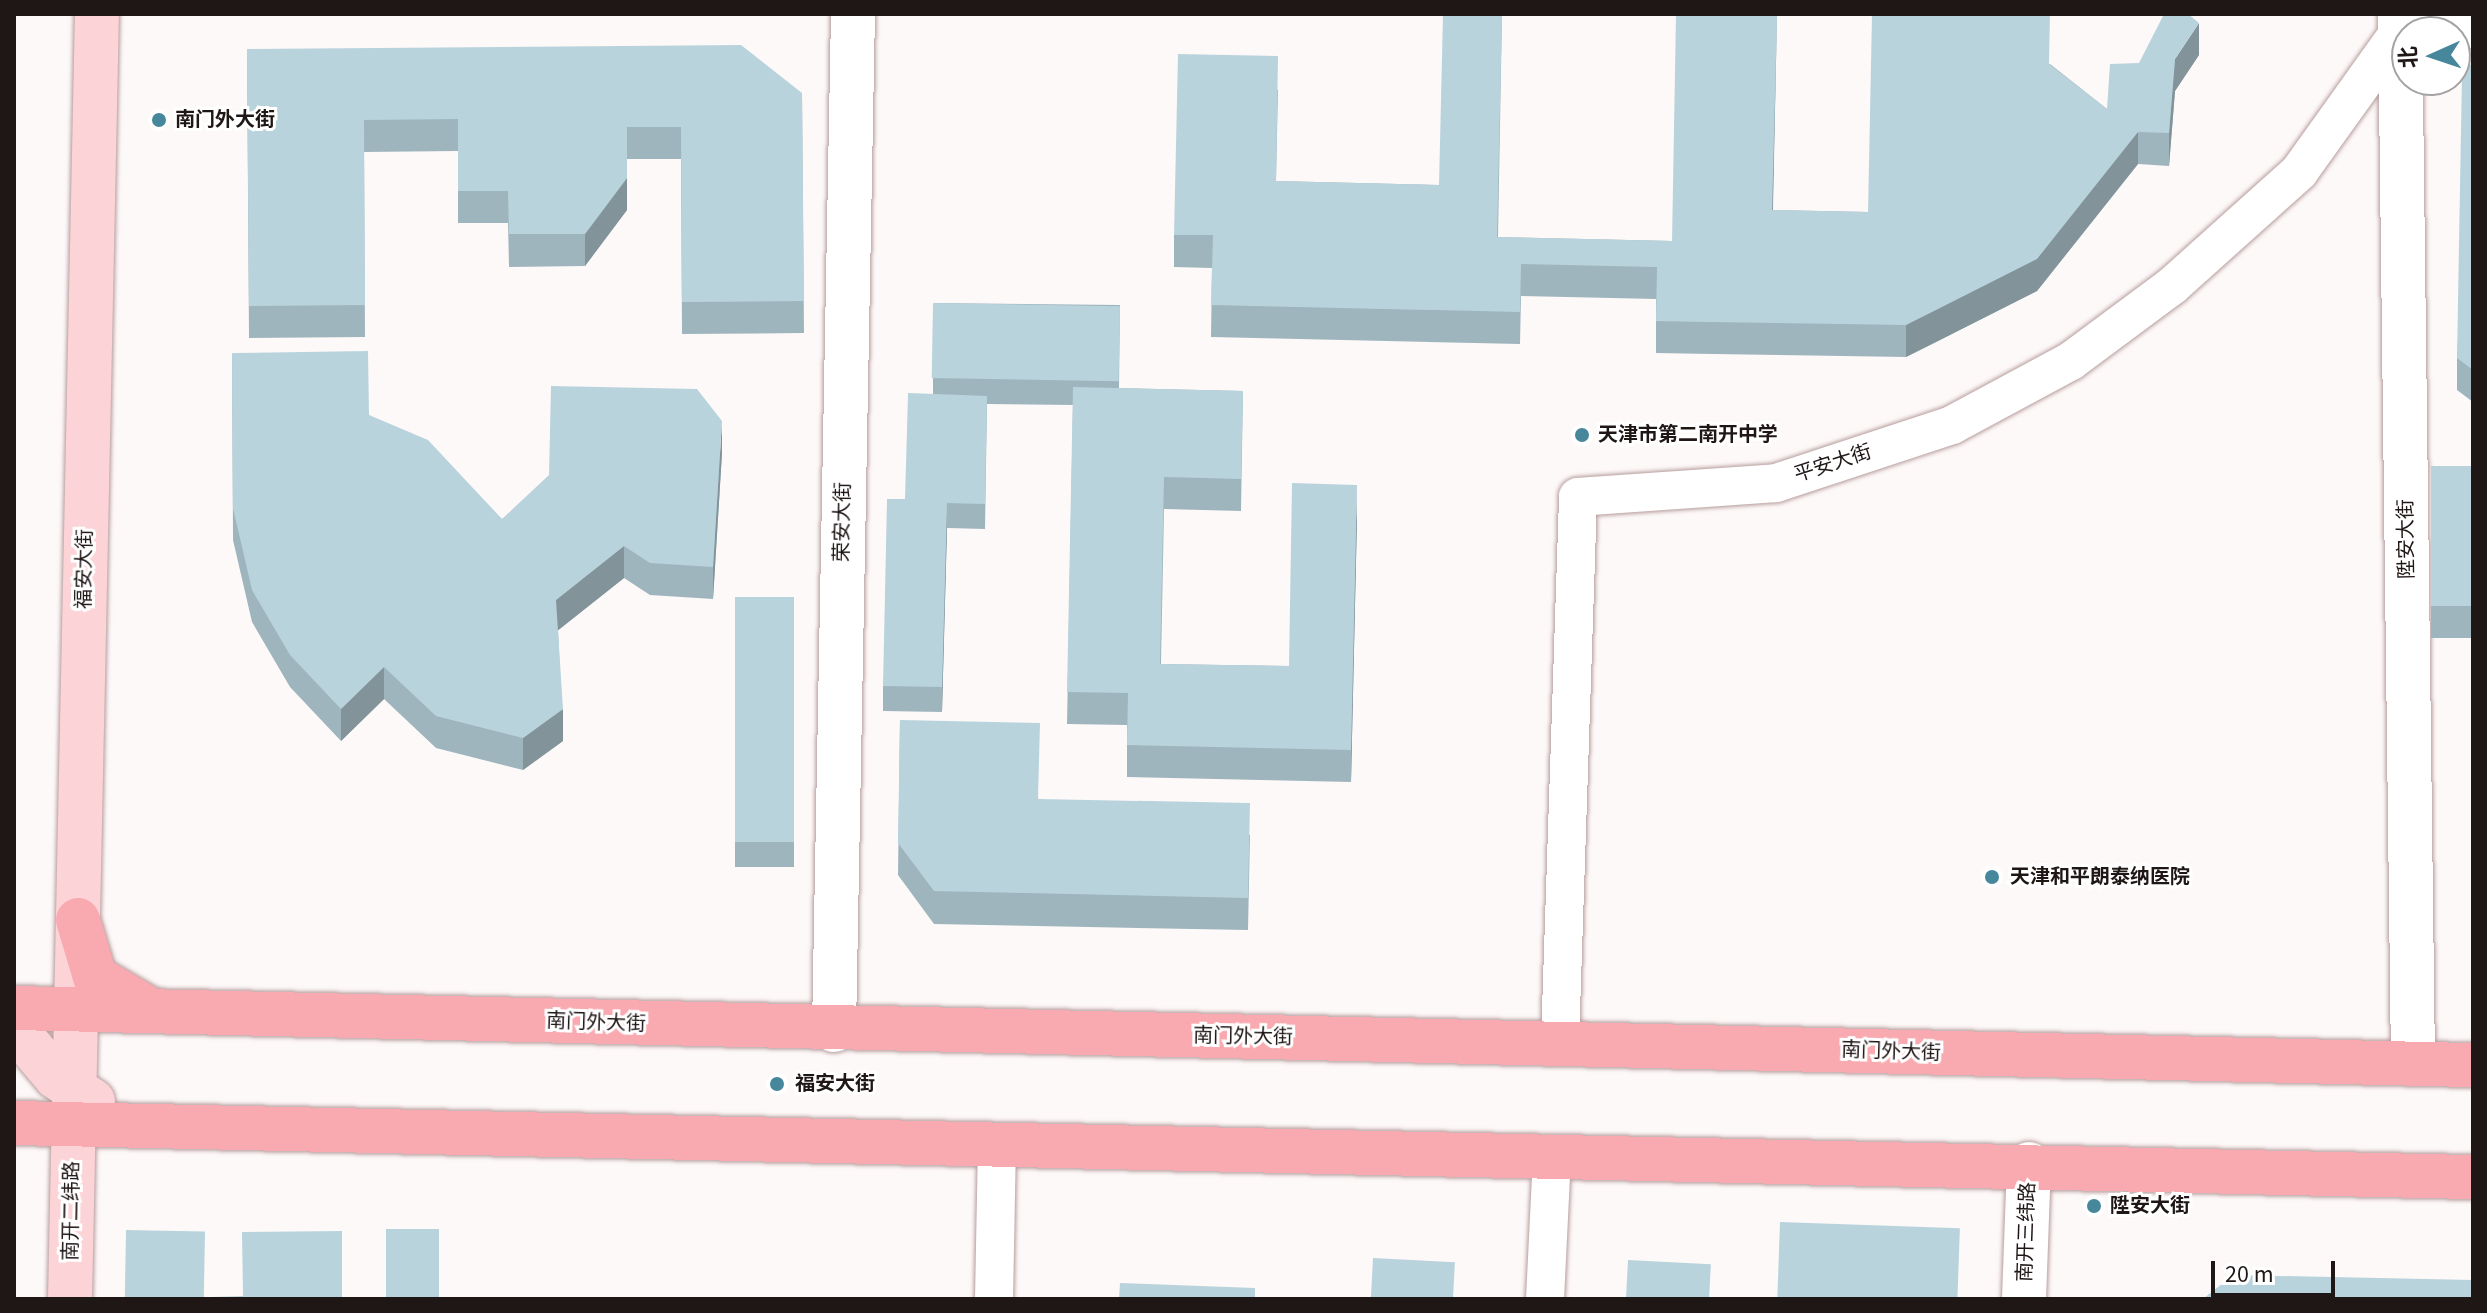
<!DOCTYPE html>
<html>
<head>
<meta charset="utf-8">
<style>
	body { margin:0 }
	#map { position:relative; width:2487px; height:1313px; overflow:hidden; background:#fef9f9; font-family:"Source Sans 3","Noto Sans SC",sans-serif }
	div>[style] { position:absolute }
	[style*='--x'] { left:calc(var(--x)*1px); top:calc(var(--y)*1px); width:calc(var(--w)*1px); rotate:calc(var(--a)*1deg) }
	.roads { filter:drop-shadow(0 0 2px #b79d9d) drop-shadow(0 0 2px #b79d9d) }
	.minor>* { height:38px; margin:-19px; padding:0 19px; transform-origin:19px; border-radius:19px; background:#fff }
	.tertiary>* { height:44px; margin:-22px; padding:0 22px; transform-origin:22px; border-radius:22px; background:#fff }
	.secondary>* { height:44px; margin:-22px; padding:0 22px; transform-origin:22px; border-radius:22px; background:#fcd4d7 }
	.primary>* { height:44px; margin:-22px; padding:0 22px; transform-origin:22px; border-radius:22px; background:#f8aab0 }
	.wall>* { inset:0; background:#9fb5bd; transform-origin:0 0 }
	.shaded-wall>* { inset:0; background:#82949a }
	.building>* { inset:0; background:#b9d3dc; transform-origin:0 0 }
	.dots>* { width:22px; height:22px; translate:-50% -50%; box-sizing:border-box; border:4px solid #fff; border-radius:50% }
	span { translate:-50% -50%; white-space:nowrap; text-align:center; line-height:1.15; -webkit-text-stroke:6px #fff; paint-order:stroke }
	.poi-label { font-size:20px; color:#1f1616; font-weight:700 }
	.left { translate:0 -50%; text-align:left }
	.street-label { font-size:20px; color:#1f1616 }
	.frame { position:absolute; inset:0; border:16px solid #1f1616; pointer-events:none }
	.north { position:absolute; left:2391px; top:16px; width:80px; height:80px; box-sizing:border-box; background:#fff; border:2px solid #a5a2a2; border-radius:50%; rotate:267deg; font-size:22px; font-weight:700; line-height:32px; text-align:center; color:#1f1616 }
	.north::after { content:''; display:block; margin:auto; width:28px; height:36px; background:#47879b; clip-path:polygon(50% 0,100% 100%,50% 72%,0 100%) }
	.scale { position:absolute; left:2211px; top:1261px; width:124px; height:36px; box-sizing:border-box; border:4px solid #1f1616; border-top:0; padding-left:10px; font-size:24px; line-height:28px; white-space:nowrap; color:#1f1616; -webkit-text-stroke:6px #fff; paint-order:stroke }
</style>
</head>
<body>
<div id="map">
	<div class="roads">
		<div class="minor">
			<div style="--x:1560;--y:1041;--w:544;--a:-88.1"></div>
			<div style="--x:1578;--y:497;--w:198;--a:-4"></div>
			<div style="--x:1776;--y:483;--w:185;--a:-18.2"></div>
			<div style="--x:1952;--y:425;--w:135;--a:-28.3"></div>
			<div style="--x:2071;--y:361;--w:126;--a:-36.6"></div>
			<div style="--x:2172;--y:286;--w:171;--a:-41.9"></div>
			<div style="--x:2299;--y:172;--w:173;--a:-54.4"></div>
			<div style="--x:2400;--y:31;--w:73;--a:-1.6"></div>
			<div style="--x:994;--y:1299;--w:157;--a:-88.9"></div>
			<div style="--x:1545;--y:1299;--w:145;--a:-87.2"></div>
		</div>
		<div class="tertiary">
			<div style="--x:2400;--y:14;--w:1050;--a:89.29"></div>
			<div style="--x:834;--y:1030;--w:1016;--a:-88.93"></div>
			<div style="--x:2024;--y:1299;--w:135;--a:-87.9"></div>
		</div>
		<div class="secondary">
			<div style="--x:14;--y:1027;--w:65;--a:50"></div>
			<div style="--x:56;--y:1077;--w:44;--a:33"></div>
			<div style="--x:70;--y:1299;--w:1285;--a:-88.8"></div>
		</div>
		<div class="primary">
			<div style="--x:78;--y:920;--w:59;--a:73.4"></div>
			<div style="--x:95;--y:977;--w:59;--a:30.5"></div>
			<div style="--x:14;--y:1008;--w:2460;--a:1.33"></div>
			<div style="--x:14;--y:1123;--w:2460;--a:1.26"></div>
		</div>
	</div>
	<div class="wall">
		<div style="clip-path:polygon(1502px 14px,1498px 237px,1672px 241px,1777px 14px,1773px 210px,1868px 212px,2050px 64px,2107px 109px,2139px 63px,2199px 55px,2175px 91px,2169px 166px,2138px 164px,2037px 291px,1906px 357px,1656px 353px,1656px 299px,1521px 296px,1520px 344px,1211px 337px,1212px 268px,1174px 267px,1174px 235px,1278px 89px,1276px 181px,1439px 185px)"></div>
		<div style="clip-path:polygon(247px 49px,802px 93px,804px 333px,682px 334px,681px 159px,627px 159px,627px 210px,585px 266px,509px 267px,508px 223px,458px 223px,458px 151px,364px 152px,365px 337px,249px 338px)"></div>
		<div style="clip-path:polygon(2473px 62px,2473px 402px,2457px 390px,2457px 358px)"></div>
		<div style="clip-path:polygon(933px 303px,1120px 305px,1119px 388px,1243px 391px,1241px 511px,1164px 509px,1161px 664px,1289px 666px,1357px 517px,1351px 782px,1127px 777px,1127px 725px,1067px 724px,1073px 405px,987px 404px,985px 529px,947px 528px,942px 712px,883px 711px,883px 686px,905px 499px,933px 394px)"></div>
		<div style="clip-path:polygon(232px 353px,369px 415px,502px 519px,722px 453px,713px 599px,650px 595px,624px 578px,558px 630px,563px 741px,523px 770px,436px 748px,384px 699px,341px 741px,290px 687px,252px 622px,233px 540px)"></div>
		<div style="left:2431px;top:466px;width:42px;height:172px"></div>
		<div style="left:735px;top:597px;width:59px;height:270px"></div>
		<div style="clip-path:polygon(900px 720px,1039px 799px,1250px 835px,1248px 930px,934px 924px,898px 875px)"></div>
	</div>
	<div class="shaded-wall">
		<div style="clip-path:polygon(1777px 14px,1772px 242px,1772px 210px)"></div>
		<div style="clip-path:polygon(2199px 23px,2199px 55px,2175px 91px,2169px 166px,2169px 133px,2175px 59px)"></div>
		<div style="clip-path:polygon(2138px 132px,2138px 164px,2037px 291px,1906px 357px,1906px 325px)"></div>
		<div style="clip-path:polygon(627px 178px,627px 210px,585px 266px,585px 234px)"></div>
		<div style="clip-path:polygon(722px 421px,722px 453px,713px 599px,713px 567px)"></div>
		<div style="clip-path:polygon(1357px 485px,1357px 517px,1351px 782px,1351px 750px)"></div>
		<div style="clip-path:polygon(947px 503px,947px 528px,942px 712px,942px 687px)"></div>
		<div style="clip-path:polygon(624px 546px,624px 578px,556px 632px,556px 600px)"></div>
		<div style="clip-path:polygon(384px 667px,384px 699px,341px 741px,341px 709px)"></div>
		<div style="clip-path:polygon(563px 709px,563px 741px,523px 770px,523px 738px)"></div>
	</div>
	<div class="building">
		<div style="clip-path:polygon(1443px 14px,1502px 14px,1497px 237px,1672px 241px,1676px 14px,1777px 14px,1772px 210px,1868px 212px,1872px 14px,2050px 14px,2049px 64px,2107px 109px,2110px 64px,2139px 63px,2164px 14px,2188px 14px,2199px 23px,2175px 59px,2169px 133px,2138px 132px,2037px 259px,1906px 325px,1656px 321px,1657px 267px,1521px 264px,1520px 312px,1211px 305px,1213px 235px,1174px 235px,1178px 54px,1278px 56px,1276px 181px,1439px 185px)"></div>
		<div style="clip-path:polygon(741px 45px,802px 93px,804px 301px,682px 302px,681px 127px,627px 127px,627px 178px,585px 234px,509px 234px,508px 191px,458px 191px,458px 119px,364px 120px,365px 305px,249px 306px,247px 49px)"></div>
		<div style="clip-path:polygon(2473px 62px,2473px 370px,2457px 358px,2462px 73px)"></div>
		<div style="left:933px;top:303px;width:187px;height:75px;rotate:1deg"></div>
		<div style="clip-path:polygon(368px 351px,369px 415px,428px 440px,502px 519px,549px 475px,551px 386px,697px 389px,722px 421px,713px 567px,650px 563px,624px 546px,556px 600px,563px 709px,523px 738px,436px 716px,384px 667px,341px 709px,290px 655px,252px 590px,233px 508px,232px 353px)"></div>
		<div style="clip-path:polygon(1073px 387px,1243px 391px,1241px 479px,1164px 477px,1160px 664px,1289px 666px,1292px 483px,1357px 485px,1351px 750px,1127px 745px,1128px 693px,1067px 692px)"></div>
		<div style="clip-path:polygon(908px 393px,987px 396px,985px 504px,947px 503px,942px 687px,883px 686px,887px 499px,905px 499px)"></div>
		<div style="left:2431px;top:466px;width:42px;height:140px"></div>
		<div style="left:735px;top:597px;width:59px;height:245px"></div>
		<div style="clip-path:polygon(900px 720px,1040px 723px,1038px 799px,1250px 803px,1248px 898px,934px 891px,898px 843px)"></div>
		<div style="left:1780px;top:1222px;width:180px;height:77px;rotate:2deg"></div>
		<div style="left:386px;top:1229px;width:53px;height:70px"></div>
		<div style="left:126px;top:1230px;width:79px;height:69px;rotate:1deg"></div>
		<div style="clip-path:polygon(342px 1231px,342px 1299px,211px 1299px,211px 1297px,243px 1296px,242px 1232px)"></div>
		<div style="left:1373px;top:1258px;width:82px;height:41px;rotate:3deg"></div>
		<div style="left:1628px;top:1260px;width:83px;height:39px;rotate:3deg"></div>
		<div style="clip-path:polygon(2233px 1275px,2473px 1280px,2473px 1299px,2203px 1299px)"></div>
		<div style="clip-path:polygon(1120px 1283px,1255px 1288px,1255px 1299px,1119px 1299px)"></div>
	</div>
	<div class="dots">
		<div style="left:159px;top:120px;background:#47879b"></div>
		<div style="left:1582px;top:435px;background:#47879b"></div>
		<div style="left:1992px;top:877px;background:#47879b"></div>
		<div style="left:777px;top:1084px;background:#47879b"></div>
		<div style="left:2094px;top:1206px;background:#47879b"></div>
	</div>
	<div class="poi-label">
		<span class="left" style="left:175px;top:120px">南门外大街</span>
		<span class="left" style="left:1598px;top:435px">天津市第二南开中学</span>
		<span class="left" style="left:2010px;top:877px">天津和平朗泰纳医院</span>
		<span class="left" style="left:795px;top:1084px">福安大街</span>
		<span class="left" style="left:2110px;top:1206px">陞安大街</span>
	</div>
	<div class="street-label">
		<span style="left:1833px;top:464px;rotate:-18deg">平安大街</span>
		<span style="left:843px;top:522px;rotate:-89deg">荣安大街</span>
		<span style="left:2407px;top:539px;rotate:-91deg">陞安大街</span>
		<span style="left:85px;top:569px;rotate:-89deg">福安大街</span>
		<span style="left:596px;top:1023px;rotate:2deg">南门外大街</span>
		<span style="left:1243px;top:1037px;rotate:1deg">南门外大街</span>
		<span style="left:1891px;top:1052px;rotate:2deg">南门外大街</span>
		<span style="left:72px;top:1211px;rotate:-89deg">南开二纬路</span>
		<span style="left:2027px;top:1232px;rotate:-88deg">南开三纬路</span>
	</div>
	<div class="frame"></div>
	<div class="north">北</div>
	<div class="scale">20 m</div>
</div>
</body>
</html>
